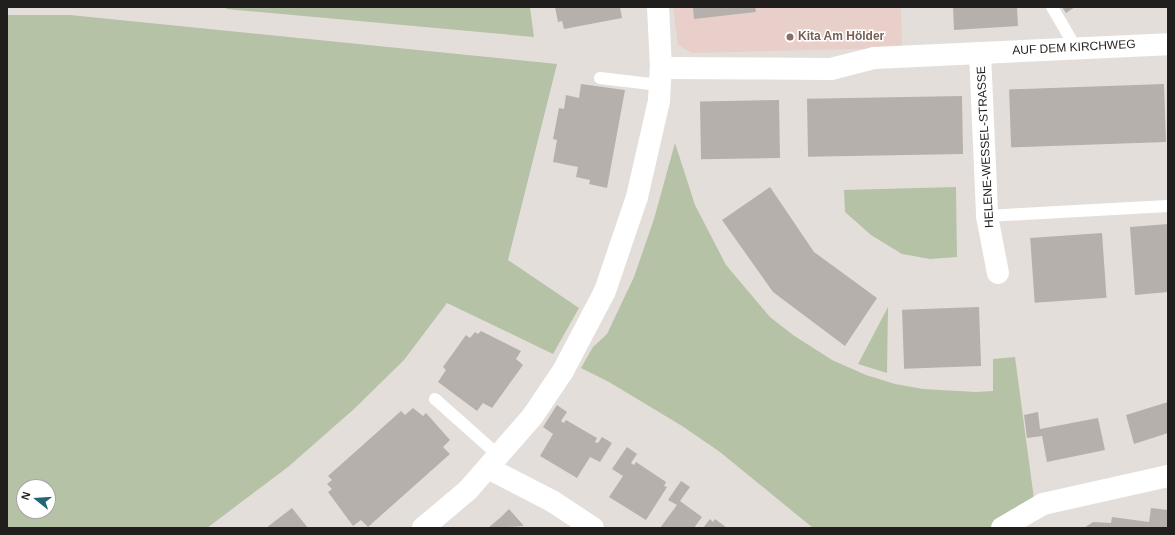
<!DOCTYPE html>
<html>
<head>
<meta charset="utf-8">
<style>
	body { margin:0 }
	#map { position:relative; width:1175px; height:535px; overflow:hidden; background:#e4deda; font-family:Arial,sans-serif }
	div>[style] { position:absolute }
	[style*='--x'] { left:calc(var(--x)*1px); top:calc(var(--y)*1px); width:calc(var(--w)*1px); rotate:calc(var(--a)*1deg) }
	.education>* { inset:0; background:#e9cfc9 }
	.green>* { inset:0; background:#b5c2a6 }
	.building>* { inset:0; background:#b5b0ab; transform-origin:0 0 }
	.lane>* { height:12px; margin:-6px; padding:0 6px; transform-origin:6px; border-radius:6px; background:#fff }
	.street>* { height:22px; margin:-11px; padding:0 11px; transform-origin:11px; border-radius:11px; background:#fff }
	.dots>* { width:11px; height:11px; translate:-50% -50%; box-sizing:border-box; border:2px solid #fff; border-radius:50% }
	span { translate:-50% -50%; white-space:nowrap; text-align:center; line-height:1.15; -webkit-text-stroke:3px #fff; paint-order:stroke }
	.education-label { font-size:12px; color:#785e54; font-weight:700 }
	.left { translate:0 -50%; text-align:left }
	.street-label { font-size:12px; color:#211f1d }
	.frame { position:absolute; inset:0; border:8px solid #211f1d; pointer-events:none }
	.north { position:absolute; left:16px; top:479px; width:40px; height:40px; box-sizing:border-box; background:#fff; border:1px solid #a6a5a5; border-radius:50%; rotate:287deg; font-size:11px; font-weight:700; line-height:16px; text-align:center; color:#211f1d }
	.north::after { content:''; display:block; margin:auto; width:14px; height:18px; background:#216576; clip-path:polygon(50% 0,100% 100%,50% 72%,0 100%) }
</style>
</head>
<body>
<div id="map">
	<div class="education">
		<div style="clip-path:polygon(673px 7px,901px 7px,902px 48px,692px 53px,678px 45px)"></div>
	</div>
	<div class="green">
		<div style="clip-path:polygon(227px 7px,530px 7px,534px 37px,226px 9px)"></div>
		<div style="clip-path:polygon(evenodd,7px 15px,70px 15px,557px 64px,508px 260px,579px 308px,553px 354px,447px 303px,404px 360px,354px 409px,288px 467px,207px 528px,7px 528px,7px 15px,24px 487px,48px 487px,48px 511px,24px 511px,24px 487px)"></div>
		<div style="clip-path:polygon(675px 143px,695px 205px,726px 265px,770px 317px,793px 335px,832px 360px,866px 375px,895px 384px,923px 389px,976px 392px,993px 391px,993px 359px,1015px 357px,1034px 499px,989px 528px,813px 528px,720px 452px,682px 426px,609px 382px,581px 368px,593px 347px,607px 334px,634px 277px,654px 219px)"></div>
		<div style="clip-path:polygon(956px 187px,957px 257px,930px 259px,902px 254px,871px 235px,845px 212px,844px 190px)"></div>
		<div style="clip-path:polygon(888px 307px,887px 373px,858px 364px)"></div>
	</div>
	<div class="building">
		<div style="clip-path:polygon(555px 7px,620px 7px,622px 18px,564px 29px,562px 21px,558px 22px)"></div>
		<div style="clip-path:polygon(693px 7px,755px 7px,756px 12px,694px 19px)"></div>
		<div style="clip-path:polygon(953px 7px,1017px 7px,1018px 26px,954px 30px)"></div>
		<div style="clip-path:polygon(1062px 7px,1075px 7px,1066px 13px)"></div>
		<div style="clip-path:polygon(581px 84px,625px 90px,607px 188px,589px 184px,590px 180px,576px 177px,578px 167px,553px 162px,557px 140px,553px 139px,559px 108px,564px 109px,566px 95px,579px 98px)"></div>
		<div style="left:1164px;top:84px;width:58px;height:155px;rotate:88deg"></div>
		<div style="left:962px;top:96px;width:58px;height:155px;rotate:89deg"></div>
		<div style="left:779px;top:100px;width:58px;height:79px;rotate:89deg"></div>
		<div style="clip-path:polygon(770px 187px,814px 252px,877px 298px,845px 346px,773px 292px,722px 220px)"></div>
		<div style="clip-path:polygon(1168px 224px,1168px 292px,1135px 295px,1130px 227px)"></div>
		<div style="left:1102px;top:233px;width:65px;height:72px;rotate:86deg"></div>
		<div style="left:979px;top:307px;width:59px;height:77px;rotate:88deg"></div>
		<div style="clip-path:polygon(481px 331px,521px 351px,516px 359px,523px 365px,492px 408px,483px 403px,477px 411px,438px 382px,446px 370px,443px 367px,466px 335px,470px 338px,475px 332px,478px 334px)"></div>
		<div style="clip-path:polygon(1168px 402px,1168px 433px,1134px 444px,1126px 415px)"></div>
		<div style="clip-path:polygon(557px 405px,567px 412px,561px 421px,564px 423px,566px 420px,597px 438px,595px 442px,598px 443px,602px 437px,612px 443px,600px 462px,590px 457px,577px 478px,540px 456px,553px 434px,543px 427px)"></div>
		<div style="clip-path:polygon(413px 408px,423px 416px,426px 413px,450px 440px,443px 447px,450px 454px,368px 527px,361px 520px,353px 526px,328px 492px,332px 489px,327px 484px,332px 480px,328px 476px,401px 411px,405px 415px)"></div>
		<div style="clip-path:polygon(1038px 412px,1040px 429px,1098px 418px,1105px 450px,1047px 462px,1042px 436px,1027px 438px,1024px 415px)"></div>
		<div style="clip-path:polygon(627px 447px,637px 454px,631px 463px,634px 465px,636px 462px,666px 482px,664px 486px,667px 487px,646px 520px,609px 497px,623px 476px,612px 469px)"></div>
		<div style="clip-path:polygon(681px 481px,690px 487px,680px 501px,702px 517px,694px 528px,660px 528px,677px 505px,668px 500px)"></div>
		<div style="clip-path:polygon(292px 508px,308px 528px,266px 528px)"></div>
		<div style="clip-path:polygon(1151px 508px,1168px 510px,1168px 528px,1084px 528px,1093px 522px,1111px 523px,1112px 517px,1149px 522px)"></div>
		<div style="clip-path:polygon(509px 509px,524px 526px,488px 528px,501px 517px)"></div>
		<div style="clip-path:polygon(710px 519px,713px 522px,715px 519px,727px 528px,703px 528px)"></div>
	</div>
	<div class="lane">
		<div style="--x:1052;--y:7;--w:48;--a:59.7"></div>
		<div style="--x:600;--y:78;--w:60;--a:6.7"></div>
		<div style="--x:987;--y:216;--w:181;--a:-3.2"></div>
		<div style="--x:435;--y:399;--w:84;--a:41.6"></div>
	</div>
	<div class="street">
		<div style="--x:980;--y:53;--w:163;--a:87.5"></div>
		<div style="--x:987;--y:216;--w:58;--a:79.1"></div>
		<div style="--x:661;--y:68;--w:170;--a:0.3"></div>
		<div style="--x:831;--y:69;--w:44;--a:-14.3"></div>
		<div style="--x:874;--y:58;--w:294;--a:-2.7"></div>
		<div style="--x:488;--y:468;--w:72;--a:27.3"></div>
		<div style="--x:552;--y:501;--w:49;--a:33.4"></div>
		<div style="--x:423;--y:528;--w:59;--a:-40.2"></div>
		<div style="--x:468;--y:490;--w:97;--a:-48.8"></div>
		<div style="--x:532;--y:417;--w:55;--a:-56"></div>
		<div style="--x:563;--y:371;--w:90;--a:-62.3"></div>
		<div style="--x:605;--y:291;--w:99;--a:-71.2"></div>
		<div style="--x:637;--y:197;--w:98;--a:-77.1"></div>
		<div style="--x:659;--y:101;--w:33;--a:-87"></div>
		<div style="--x:661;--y:68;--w:61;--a:-92.8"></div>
		<div style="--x:1002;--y:528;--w:48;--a:-30.3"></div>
		<div style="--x:1043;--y:504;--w:128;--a:-12.6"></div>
	</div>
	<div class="dots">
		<div style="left:790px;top:37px;background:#8d6e63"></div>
	</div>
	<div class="education-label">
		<span class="left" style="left:798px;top:37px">Kita Am Hölder</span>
	</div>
	<div class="street-label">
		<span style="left:1074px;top:48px;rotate:-3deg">AUF DEM KIRCHWEG</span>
		<span style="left:986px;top:147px;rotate:-93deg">HELENE-WESSEL-STRASSE</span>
	</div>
	<div class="frame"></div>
	<div class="north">N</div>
</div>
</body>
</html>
